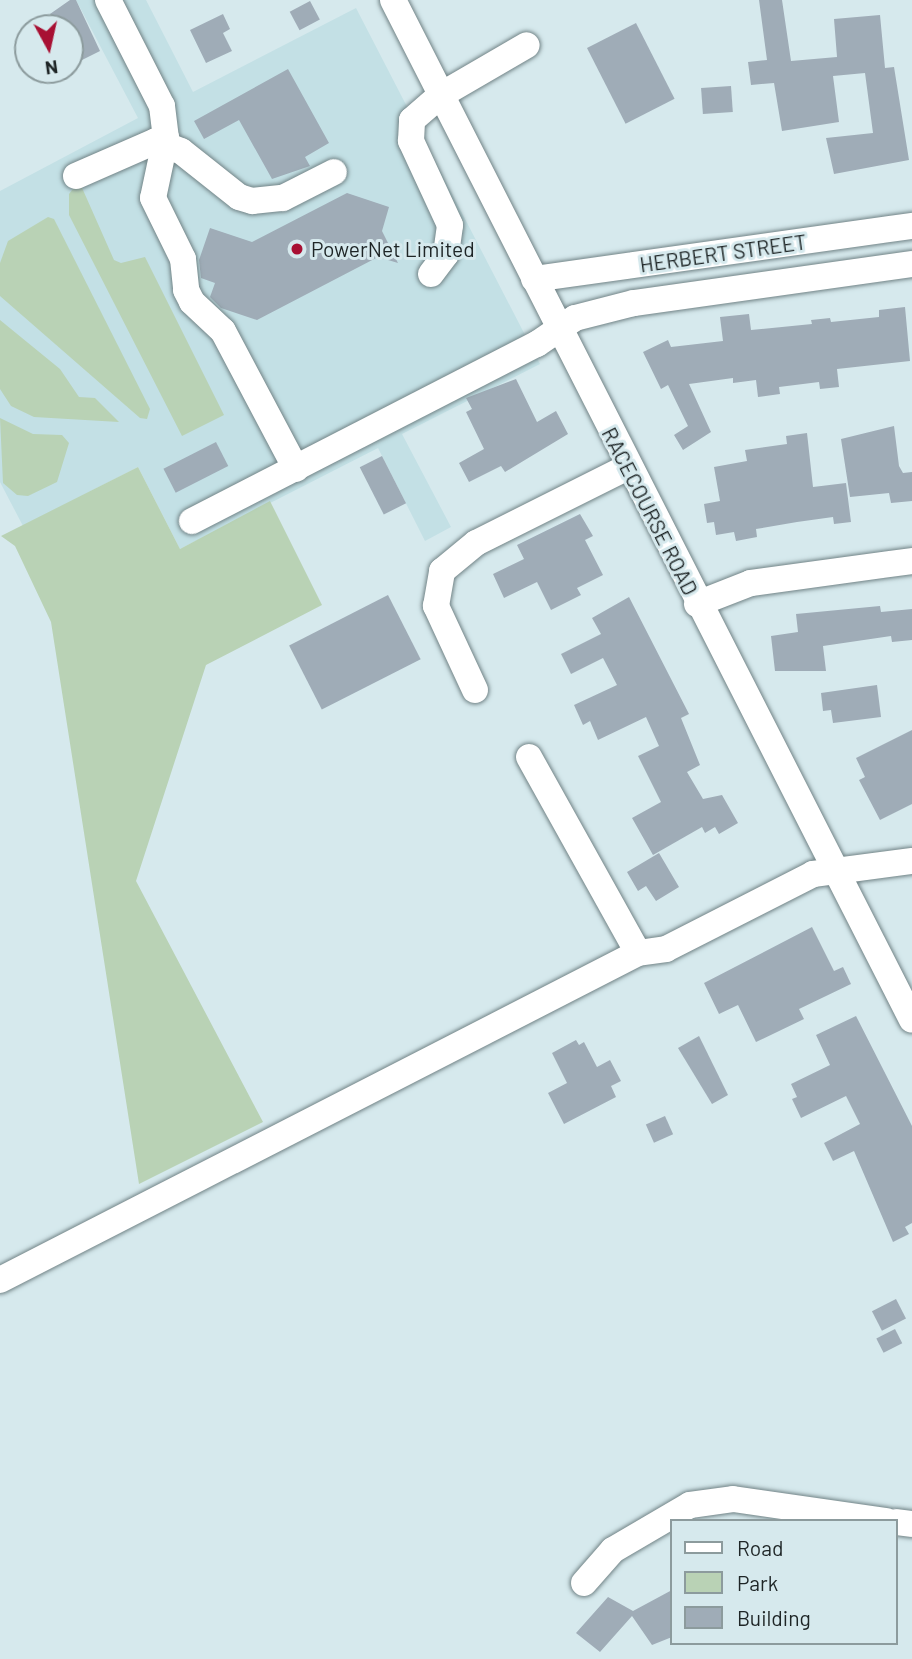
<!DOCTYPE html>
<html>
<head>
<meta charset="utf-8">
<style>
	body { margin:0 }
	#map { position:relative; width:912px; height:1659px; overflow:hidden; background:#d6e9ed; font-family:Barlow,sans-serif }
	div>[style] { position:absolute }
	[style*='--x'] { left:calc(var(--x)*1px); top:calc(var(--y)*1px); width:calc(var(--w)*1px); rotate:calc(var(--a)*1deg) }
	.built>* { inset:0; background:#c3e0e5 }
	.green>* { inset:0; background:#b9d2b5 }
	.building>* { inset:0; background:#9facb7; transform-origin:0 0 }
	.roads { filter:drop-shadow(0 0 2px #718386) drop-shadow(0 0 2px #718386) }
	.minor>* { height:26px; margin:-13px; padding:0 13px; transform-origin:13px; border-radius:13px; background:#fff }
	.dots>* { width:19px; height:19px; translate:-50% -50%; box-sizing:border-box; border:4px solid #d6e9ed; border-radius:50% }
	span { translate:-50% -50%; white-space:nowrap; text-align:center; line-height:1.15; -webkit-text-stroke:6px #d6e9ed; paint-order:stroke }
	.poi-label { font-size:21px; color:#1e2526 }
	.left { translate:0 -50%; text-align:left }
	.street-label { font-size:21px; color:#1e2526 }
	.legend { position:absolute; left:670px; top:1519px; width:228px; height:126px; box-sizing:border-box; background:#d6e9ed; border:2px solid #8c9b9d; margin:0; padding:9px 12px; list-style:none; font-size:21px; color:#1e2526 }
	.legend li { display:flex; align-items:center; gap:14px; height:35px }
	.legend b { width:35px; border:2px solid #8c9b9d }
	.north { position:absolute; left:14px; top:14px; width:70px; height:70px; box-sizing:border-box; background:#d6e9ed; border:2px solid #8c9b9d; border-radius:50%; rotate:172deg; font-size:19px; font-weight:700; line-height:28px; text-align:center; color:#1e2526 }
	.north::after { content:''; display:block; margin:auto; width:24px; height:32px; background:#a81033; clip-path:polygon(50% 0,100% 100%,50% 72%,0 100%) }
</style>
</head>
<body>
<div id="map">
	<div class="built">
		<div style="clip-path:polygon(76px 0,146px 0,193px 92px,356px 8px,540px 364px,402px 434px,451px 527px,425px 541px,378px 448px,180px 549px,138px 467px,23px 526px,0 482px,0 191px,138px 118px)"></div>
	</div>
	<div class="green">
		<div style="clip-path:polygon(79px 181px,114px 260px,121px 263px,145px 257px,224px 415px,182px 436px,69px 215px,69px 194px)"></div>
		<div style="clip-path:polygon(48px 217px,54px 219px,150px 409px,147px 419px,140px 418px,0 296px,0 263px,8px 241px)"></div>
		<div style="clip-path:polygon(0 320px,60px 369px,79px 397px,95px 398px,119px 422px,34px 417px,11px 406px,0 389px)"></div>
		<div style="clip-path:polygon(0 418px,33px 434px,62px 435px,69px 443px,57px 482px,28px 496px,17px 495px,3px 483px)"></div>
		<div style="clip-path:polygon(138px 467px,180px 549px,270px 501px,322px 605px,206px 665px,136px 881px,263px 1122px,139px 1184px,51px 622px,15px 546px,1px 536px)"></div>
	</div>
	<div class="building">
		<div style="clip-path:polygon(70px 0,76px 0,100px 51px,70px 66px,70px 28px,57px 28px,50px 14px)"></div>
		<div style="clip-path:polygon(759px 0,782px 0,791px 61px,837px 57px,834px 19px,880px 15px,885px 68px,894px 67px,909px 160px,834px 174px,826px 138px,873px 133px,865px 73px,833px 76px,839px 122px,782px 131px,774px 83px,751px 85px,748px 62px,767px 60px)"></div>
		<div style="left:310px;top:1px;width:21px;height:23px;rotate:62deg"></div>
		<div style="clip-path:polygon(223px 14px,230px 29px,223px 33px,232px 51px,206px 63px,190px 30px)"></div>
		<div style="left:636px;top:23px;width:85px;height:55px;rotate:63deg"></div>
		<div style="clip-path:polygon(288px 69px,329px 143px,305px 157px,310px 166px,272px 179px,239px 120px,204px 139px,194px 121px)"></div>
		<div style="left:731px;top:86px;width:26px;height:30px;rotate:86deg"></div>
		<div style="clip-path:polygon(347px 193px,389px 207px,382px 231px,398px 263px,378px 257px,257px 320px,221px 308px,210px 297px,215px 283px,201px 278px,199px 260px,210px 228px,252px 242px)"></div>
		<div style="clip-path:polygon(905px 307px,910px 361px,837px 369px,839px 387px,820px 389px,819px 382px,779px 387px,780px 394px,758px 397px,756px 380px,733px 383px,733px 378px,689px 384px,711px 432px,683px 450px,674px 435px,688px 426px,668px 385px,661px 389px,643px 352px,668px 340px,671px 347px,723px 341px,720px 317px,749px 314px,751px 330px,812px 324px,811px 320px,830px 318px,831px 322px,879px 317px,879px 310px)"></div>
		<div style="clip-path:polygon(516px 379px,537px 422px,556px 411px,568px 434px,505px 472px,501px 466px,469px 482px,459px 463px,484px 449px,466px 412px,472px 409px,466px 398px)"></div>
		<div style="clip-path:polygon(894px 426px,899px 466px,903px 473px,912px 472px,912px 501px,891px 503px,889px 493px,850px 497px,841px 439px)"></div>
		<div style="clip-path:polygon(807px 433px,813px 487px,846px 483px,851px 522px,834px 524px,833px 517px,797px 522px,756px 529px,757px 537px,736px 541px,734px 532px,716px 535px,714px 522px,707px 523px,704px 504px,720px 501px,714px 467px,747px 461px,745px 450px,787px 444px,786px 436px)"></div>
		<div style="left:216px;top:442px;width:27px;height:59px;rotate:63deg"></div>
		<div style="left:382px;top:456px;width:53px;height:25px;rotate:63deg"></div>
		<div style="clip-path:polygon(580px 514px,593px 536px,585px 540px,603px 575px,577px 588px,581px 595px,551px 610px,537px 582px,504px 598px,493px 574px,524px 559px,517px 545px)"></div>
		<div style="left:388px;top:595px;width:72px;height:111px;rotate:63deg"></div>
		<div style="clip-path:polygon(629px 597px,689px 714px,681px 718px,700px 765px,687px 772px,703px 799px,722px 795px,738px 823px,719px 834px,715px 827px,705px 833px,702px 827px,653px 855px,632px 818px,661px 802px,638px 756px,659px 746px,646px 717px,598px 740px,590px 721px,583px 725px,574px 705px,617px 685px,603px 658px,571px 674px,561px 654px,601px 634px,592px 618px)"></div>
		<div style="clip-path:polygon(880px 606px,881px 612px,912px 609px,912px 640px,892px 642px,891px 636px,823px 646px,826px 671px,775px 671px,771px 636px,798px 632px,796px 614px)"></div>
		<div style="clip-path:polygon(877px 685px,881px 717px,833px 723px,831px 710px,823px 711px,821px 693px)"></div>
		<div style="clip-path:polygon(912px 730px,912px 804px,880px 820px,859px 780px,865px 777px,856px 758px)"></div>
		<div style="clip-path:polygon(659px 853px,679px 887px,656px 901px,646px 886px,638px 891px,627px 872px)"></div>
		<div style="clip-path:polygon(812px 927px,834px 971px,843px 967px,851px 984px,799px 1009px,804px 1019px,756px 1042px,738px 1005px,719px 1014px,704px 983px)"></div>
		<div style="clip-path:polygon(856px 1016px,912px 1126px,912px 1223px,905px 1227px,909px 1234px,893px 1242px,854px 1151px,833px 1161px,824px 1143px,860px 1124px,846px 1096px,801px 1118px,792px 1099px,797px 1097px,791px 1084px,830px 1065px,816px 1035px)"></div>
		<div style="clip-path:polygon(699px 1036px,728px 1095px,712px 1104px,678px 1048px)"></div>
		<div style="clip-path:polygon(576px 1040px,579px 1045px,584px 1042px,597px 1067px,610px 1060px,621px 1081px,611px 1086px,616px 1097px,564px 1124px,548px 1093px,567px 1083px,552px 1053px)"></div>
		<div style="left:665px;top:1116px;width:20px;height:21px;rotate:66deg"></div>
		<div style="left:896px;top:1299px;width:22px;height:27px;rotate:63deg"></div>
		<div style="left:895px;top:1329px;width:16px;height:21px;rotate:63deg"></div>
		<div style="clip-path:polygon(672px 1590px,672px 1637px,652px 1645px,632px 1616px,600px 1652px,576px 1633px,608px 1597px,633px 1611px)"></div>
	</div>
	<div class="roads">
		<div class="minor">
			<div style="--x:108;--y:0;--w:119;--a:63"></div>
			<div style="--x:162;--y:106;--w:31;--a:83"></div>
			<div style="--x:166;--y:137;--w:62;--a:102"></div>
			<div style="--x:153;--y:198;--w:68;--a:63.8"></div>
			<div style="--x:183;--y:259;--w:31;--a:84"></div>
			<div style="--x:186;--y:290;--w:13;--a:63"></div>
			<div style="--x:192;--y:302;--w:42;--a:43.1"></div>
			<div style="--x:223;--y:331;--w:156;--a:62.1"></div>
			<div style="--x:393;--y:0;--w:1144;--a:63.03"></div>
			<div style="--x:76;--y:176;--w:87;--a:-23.6"></div>
			<div style="--x:156;--y:141;--w:27;--a:22"></div>
			<div style="--x:181;--y:151;--w:74;--a:38.4"></div>
			<div style="--x:239;--y:197;--w:14;--a:17"></div>
			<div style="--x:252;--y:201;--w:31;--a:-6"></div>
			<div style="--x:283;--y:198;--w:57;--a:-27"></div>
			<div style="--x:431;--y:274;--w:25;--a:-53"></div>
			<div style="--x:446;--y:254;--w:29;--a:-82"></div>
			<div style="--x:450;--y:225;--w:93;--a:-114.9"></div>
			<div style="--x:411;--y:141;--w:21;--a:-87"></div>
			<div style="--x:412;--y:120;--w:38;--a:-41"></div>
			<div style="--x:441;--y:95;--w:99;--a:-30.2"></div>
			<div style="--x:534;--y:279;--w:382;--a:-8"></div>
			<div style="--x:192;--y:521;--w:388;--a:-27.2"></div>
			<div style="--x:537;--y:344;--w:46;--a:-34.4"></div>
			<div style="--x:575;--y:318;--w:61;--a:-14.3"></div>
			<div style="--x:634;--y:303;--w:281;--a:-8"></div>
			<div style="--x:697;--y:604;--w:58;--a:-21.3"></div>
			<div style="--x:751;--y:583;--w:162;--a:-7.8"></div>
			<div style="--x:475;--y:690;--w:93;--a:-114.9"></div>
			<div style="--x:436;--y:606;--w:36;--a:-80"></div>
			<div style="--x:442;--y:571;--w:44;--a:-39.5"></div>
			<div style="--x:476;--y:543;--w:170;--a:-26.6"></div>
			<div style="--x:529;--y:757;--w:224;--a:60.9"></div>
			<div style="--x:0;--y:1280;--w:717;--a:-27.14"></div>
			<div style="--x:638;--y:953;--w:28;--a:-8"></div>
			<div style="--x:666;--y:949;--w:165;--a:-27"></div>
			<div style="--x:813;--y:874;--w:100;--a:-7.5"></div>
			<div style="--x:896;--y:1522;--w:16;--a:7"></div>
			<div style="--x:584;--y:1583;--w:44;--a:-48.7"></div>
			<div style="--x:613;--y:1550;--w:89;--a:-30.3"></div>
			<div style="--x:690;--y:1505;--w:43;--a:-7.9"></div>
			<div style="--x:733;--y:1499;--w:155;--a:8.2"></div>
		</div>
	</div>
	<div class="dots">
		<div style="left:297px;top:249px;background:#a81033"></div>
	</div>
	<div class="poi-label">
		<span class="left" style="left:311px;top:249px">PowerNet Limited</span>
	</div>
	<div class="street-label">
		<span style="left:723px;top:253px;rotate:-8deg">HERBERT STREET</span>
		<span style="left:650px;top:511px;rotate:63deg">RACECOURSE ROAD</span>
	</div>
	<ul class="legend">
	<li><b style="height:9px;background:#fff"></b>Road</li>
	<li><b style="height:19px;background:#b9d2b5"></b>Park</li>
	<li><b style="height:19px;background:#9facb7"></b>Building</li>
	</ul>
	<div class="north">N</div>
</div>
</body>
</html>
